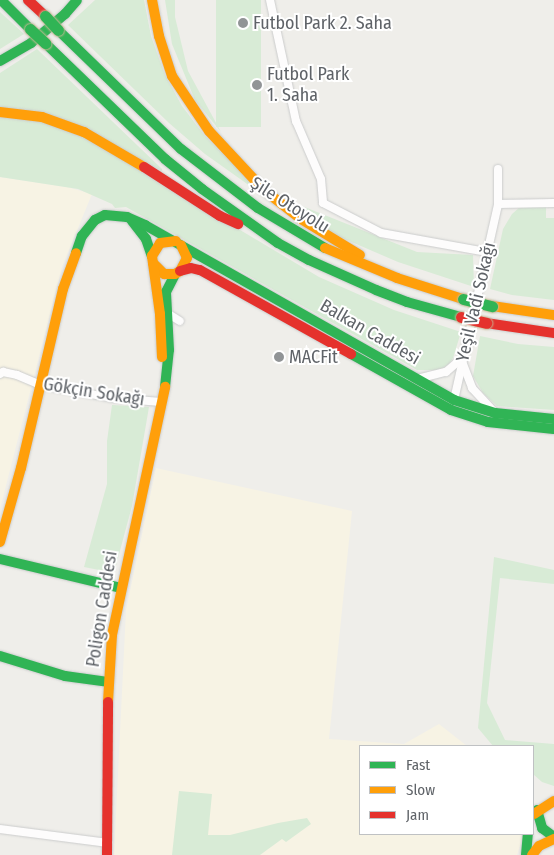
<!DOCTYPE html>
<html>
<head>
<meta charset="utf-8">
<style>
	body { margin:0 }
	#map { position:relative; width:554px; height:855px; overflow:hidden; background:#efeeea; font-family:"Fira Sans Condensed",sans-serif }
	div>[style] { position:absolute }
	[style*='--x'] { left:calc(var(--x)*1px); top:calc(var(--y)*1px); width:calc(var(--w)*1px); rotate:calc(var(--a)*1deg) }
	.commercial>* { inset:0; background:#f7f3e4 }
	.green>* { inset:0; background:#d8ebd6; transform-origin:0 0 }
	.roads { filter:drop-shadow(0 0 1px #cbcccc) drop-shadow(0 0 1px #cbcccc) }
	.street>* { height:8px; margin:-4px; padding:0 4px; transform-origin:4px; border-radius:4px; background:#fdfcfc }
	.fast>* { height:10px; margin:-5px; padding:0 5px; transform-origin:5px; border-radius:5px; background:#30b455 }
	.slow>* { height:10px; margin:-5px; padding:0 5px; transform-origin:5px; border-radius:5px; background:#ff9f0a }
	.jam>* { height:10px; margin:-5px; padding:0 5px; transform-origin:5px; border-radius:5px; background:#e5322d }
	.bridges { filter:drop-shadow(0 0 1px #c8b996) drop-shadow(0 0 1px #c8b996) }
	.fast-bridge>* { height:11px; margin:-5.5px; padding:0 5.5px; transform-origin:5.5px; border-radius:5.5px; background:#30b455 }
	.jam-bridge>* { height:11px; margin:-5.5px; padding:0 5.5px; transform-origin:5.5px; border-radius:5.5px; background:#e5322d }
	.dots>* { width:14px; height:14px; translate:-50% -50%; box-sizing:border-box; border:2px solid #fff; border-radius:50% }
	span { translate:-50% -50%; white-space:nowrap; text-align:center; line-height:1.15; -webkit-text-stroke:4px #fff; paint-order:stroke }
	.poi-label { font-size:18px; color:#5f6368 }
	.left { translate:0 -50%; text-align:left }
	.street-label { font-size:18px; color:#5f6368 }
	.legend { position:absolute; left:359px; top:745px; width:175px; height:90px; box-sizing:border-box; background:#fff; border:1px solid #bfc1c3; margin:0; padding:6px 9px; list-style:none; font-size:15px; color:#5f6368 }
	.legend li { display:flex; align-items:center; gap:10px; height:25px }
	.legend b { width:25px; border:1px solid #bfc1c3 }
</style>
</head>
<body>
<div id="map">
	<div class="commercial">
		<div style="clip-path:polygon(0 177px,67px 187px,92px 194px,62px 267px,0 509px)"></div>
		<div style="clip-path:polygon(156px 468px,352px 511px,329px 739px,404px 744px,439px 724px,467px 746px,360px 746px,360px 834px,524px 834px,517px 855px,114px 855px,126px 610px)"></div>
	</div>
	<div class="green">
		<div style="clip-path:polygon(95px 0,144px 0,151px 36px,165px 75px,182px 106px,204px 135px,267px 198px,205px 154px,169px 123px,68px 25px)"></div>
		<div style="clip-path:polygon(165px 0,175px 0,175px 17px,188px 71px,221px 132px,195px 100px,172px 44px)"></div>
		<div style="left:216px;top:0;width:45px;height:127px"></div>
		<div style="clip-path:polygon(0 12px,24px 34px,0 49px)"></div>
		<div style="clip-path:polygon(37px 49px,162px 169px,162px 171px,146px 163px,0 107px,0 73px)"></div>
		<div style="clip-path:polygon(0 117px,41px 121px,81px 135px,319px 277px,394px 310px,461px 332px,453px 358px,449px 364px,440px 370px,417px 370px,126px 207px,115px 208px,112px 204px,78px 189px,0 177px)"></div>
		<div style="clip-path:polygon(546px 203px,546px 218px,554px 218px,554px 300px,512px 295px,490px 289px,503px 229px,512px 214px,520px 207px)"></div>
		<div style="clip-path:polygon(302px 206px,417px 252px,473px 255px,474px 287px,398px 262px,340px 237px,304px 213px)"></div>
		<div style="clip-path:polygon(480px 336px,518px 344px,554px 347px,554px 410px,497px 406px,483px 393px,473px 376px)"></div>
		<div style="clip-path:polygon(112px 405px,149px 407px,132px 506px,114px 573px,84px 567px,107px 484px,107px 441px)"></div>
		<div style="clip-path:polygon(494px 557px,554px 570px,554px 584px,500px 578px,487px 703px,505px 740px,554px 744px,554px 786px,542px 782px,533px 774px,533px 746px,493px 746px,478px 728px)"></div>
		<div style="clip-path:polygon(179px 791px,212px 794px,208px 835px,230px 835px,278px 823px,307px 818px,311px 824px,286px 842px,282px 839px,260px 855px,172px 855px)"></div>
	</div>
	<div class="roads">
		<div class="street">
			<div style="--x:270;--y:0;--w:124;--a:77.9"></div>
			<div style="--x:296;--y:121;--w:63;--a:66.7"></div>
			<div style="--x:321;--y:179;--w:24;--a:85"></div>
			<div style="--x:323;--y:203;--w:65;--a:27.3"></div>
			<div style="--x:381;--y:233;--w:108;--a:10.2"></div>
			<div style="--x:498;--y:204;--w:56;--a:-1"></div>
			<div style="--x:167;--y:313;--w:15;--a:32"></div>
			<div style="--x:463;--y:364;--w:26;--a:69"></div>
			<div style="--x:472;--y:388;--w:33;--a:47"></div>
			<div style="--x:0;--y:374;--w:4;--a:-34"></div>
			<div style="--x:3;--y:372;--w:14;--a:12"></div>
			<div style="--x:17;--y:375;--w:25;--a:23"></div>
			<div style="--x:40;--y:385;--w:73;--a:10.2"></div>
			<div style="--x:112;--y:398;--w:49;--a:4.7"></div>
			<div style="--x:417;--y:379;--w:30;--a:-14"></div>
			<div style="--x:446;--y:372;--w:23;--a:-41"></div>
			<div style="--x:454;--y:400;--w:201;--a:-77.3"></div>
			<div style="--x:498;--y:204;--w:35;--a:-90"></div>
			<div style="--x:0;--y:829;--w:109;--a:7.4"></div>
		</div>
		<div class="fast">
			<div style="--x:1;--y:0;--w:41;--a:45"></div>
			<div style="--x:58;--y:30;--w:171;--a:44.1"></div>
			<div style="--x:181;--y:149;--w:97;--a:37.5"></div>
			<div style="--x:258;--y:208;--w:78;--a:30.8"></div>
			<div style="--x:45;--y:43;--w:167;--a:44"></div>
			<div style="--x:165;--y:159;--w:48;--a:39"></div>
			<div style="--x:202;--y:189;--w:93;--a:35.4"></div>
			<div style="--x:278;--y:243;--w:35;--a:29"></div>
			<div style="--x:309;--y:260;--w:73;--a:24.1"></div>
			<div style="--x:376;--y:290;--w:33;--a:21"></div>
			<div style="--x:407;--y:302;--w:56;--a:15.5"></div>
			<div style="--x:0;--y:61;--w:36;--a:-30"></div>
			<div style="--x:31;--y:43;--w:45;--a:-40.5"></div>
			<div style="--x:65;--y:14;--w:18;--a:-49"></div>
			<div style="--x:132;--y:221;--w:23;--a:52"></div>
			<div style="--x:146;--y:239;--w:18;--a:71"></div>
			<div style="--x:76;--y:253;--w:18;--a:-71"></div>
			<div style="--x:82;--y:236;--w:21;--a:-51"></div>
			<div style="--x:95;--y:220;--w:11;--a:-27"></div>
			<div style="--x:105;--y:215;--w:22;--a:5"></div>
			<div style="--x:127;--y:217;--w:20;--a:24"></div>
			<div style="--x:145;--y:225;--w:355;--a:29.5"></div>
			<div style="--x:454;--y:400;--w:43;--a:17.6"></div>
			<div style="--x:495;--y:413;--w:59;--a:5.8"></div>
			<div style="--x:351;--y:354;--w:115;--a:29.2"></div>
			<div style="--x:451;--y:410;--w:39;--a:18"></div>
			<div style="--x:488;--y:422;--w:66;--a:6.1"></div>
			<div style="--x:165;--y:387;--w:37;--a:-84"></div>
			<div style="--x:169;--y:350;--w:58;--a:-93"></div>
			<div style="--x:166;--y:292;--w:20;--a:-63"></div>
			<div style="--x:0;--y:559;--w:124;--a:13.5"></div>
			<div style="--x:0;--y:656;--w:68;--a:17.1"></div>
			<div style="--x:65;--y:676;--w:43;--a:7.9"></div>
			<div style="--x:537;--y:810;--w:19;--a:74"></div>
			<div style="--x:542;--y:828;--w:15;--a:37"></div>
			<div style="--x:526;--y:855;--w:21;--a:-85"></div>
		</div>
		<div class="slow">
			<div style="--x:152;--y:0;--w:37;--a:79"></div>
			<div style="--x:159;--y:36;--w:42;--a:72"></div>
			<div style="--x:172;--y:76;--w:66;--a:56.1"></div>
			<div style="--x:209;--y:131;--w:81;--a:47"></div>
			<div style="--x:264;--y:190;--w:47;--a:38.1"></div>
			<div style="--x:301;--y:219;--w:69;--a:31.4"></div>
			<div style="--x:0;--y:112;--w:42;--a:6.8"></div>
			<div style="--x:42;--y:117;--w:45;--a:19.7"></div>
			<div style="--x:84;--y:132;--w:69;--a:30.3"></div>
			<div style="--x:325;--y:248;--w:78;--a:22.6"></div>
			<div style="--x:397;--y:278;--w:69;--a:17.7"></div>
			<div style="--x:153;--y:263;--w:16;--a:45"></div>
			<div style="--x:164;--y:274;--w:11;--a:0"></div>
			<div style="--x:175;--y:274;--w:6;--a:-31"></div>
			<div style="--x:180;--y:271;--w:15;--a:-62"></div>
			<div style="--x:187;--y:258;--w:14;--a:-115"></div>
			<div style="--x:492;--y:306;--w:63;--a:8.3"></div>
			<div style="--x:162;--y:357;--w:43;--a:-92.7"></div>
			<div style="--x:160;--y:314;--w:59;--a:-97.9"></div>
			<div style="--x:152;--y:256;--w:15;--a:-58"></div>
			<div style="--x:160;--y:243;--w:16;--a:-7"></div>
			<div style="--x:0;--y:542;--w:77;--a:-74.2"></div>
			<div style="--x:21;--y:468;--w:184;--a:-76.8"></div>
			<div style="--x:63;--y:289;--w:38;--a:-70"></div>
			<div style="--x:108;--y:702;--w:67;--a:-86.6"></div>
			<div style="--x:112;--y:635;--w:254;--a:-77.9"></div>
			<div style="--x:534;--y:814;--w:24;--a:-33"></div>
			<div style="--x:532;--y:855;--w:11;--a:-52"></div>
			<div style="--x:539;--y:846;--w:17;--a:-25"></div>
		</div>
		<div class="jam">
			<div style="--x:28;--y:0;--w:23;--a:43"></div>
			<div style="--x:144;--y:167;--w:90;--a:32.8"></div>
			<div style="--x:220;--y:216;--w:20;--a:24"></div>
			<div style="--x:180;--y:271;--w:11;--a:-15"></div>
			<div style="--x:191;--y:268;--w:9;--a:13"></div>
			<div style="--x:200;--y:270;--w:173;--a:29.1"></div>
			<div style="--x:486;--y:323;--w:69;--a:8.4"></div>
			<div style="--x:107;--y:855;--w:153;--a:-89.6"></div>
		</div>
	</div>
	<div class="bridges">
		<div class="fast-bridge">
			<div style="--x:45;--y:16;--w:19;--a:47"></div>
			<div style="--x:30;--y:29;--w:21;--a:43"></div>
			<div style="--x:463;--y:299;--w:30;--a:14"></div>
		</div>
		<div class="jam-bridge">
			<div style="--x:461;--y:317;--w:26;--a:13"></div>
		</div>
	</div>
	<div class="dots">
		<div style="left:243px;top:23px;background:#919496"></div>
		<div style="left:257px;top:85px;background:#919496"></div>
		<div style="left:279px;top:357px;background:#919496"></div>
	</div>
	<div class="poi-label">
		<span class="left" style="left:253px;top:23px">Futbol Park 2. Saha</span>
		<span class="left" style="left:267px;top:85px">Futbol Park<br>1. Saha</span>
		<span class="left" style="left:289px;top:357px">MACFit</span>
	</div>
	<div class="street-label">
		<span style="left:290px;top:205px;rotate:32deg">Şile Otoyolu</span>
		<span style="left:476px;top:302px;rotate:-77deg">Yeşil Vadi Sokağı</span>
		<span style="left:370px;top:332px;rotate:30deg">Balkan Caddesi</span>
		<span style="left:94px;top:392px;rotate:9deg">Gökçin Sokağı</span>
		<span style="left:102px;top:609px;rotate:-81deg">Poligon Caddesi</span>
	</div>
	<ul class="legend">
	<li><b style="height:6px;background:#30b455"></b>Fast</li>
	<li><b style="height:6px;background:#ff9f0a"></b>Slow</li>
	<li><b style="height:6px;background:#e5322d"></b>Jam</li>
	</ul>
</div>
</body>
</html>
